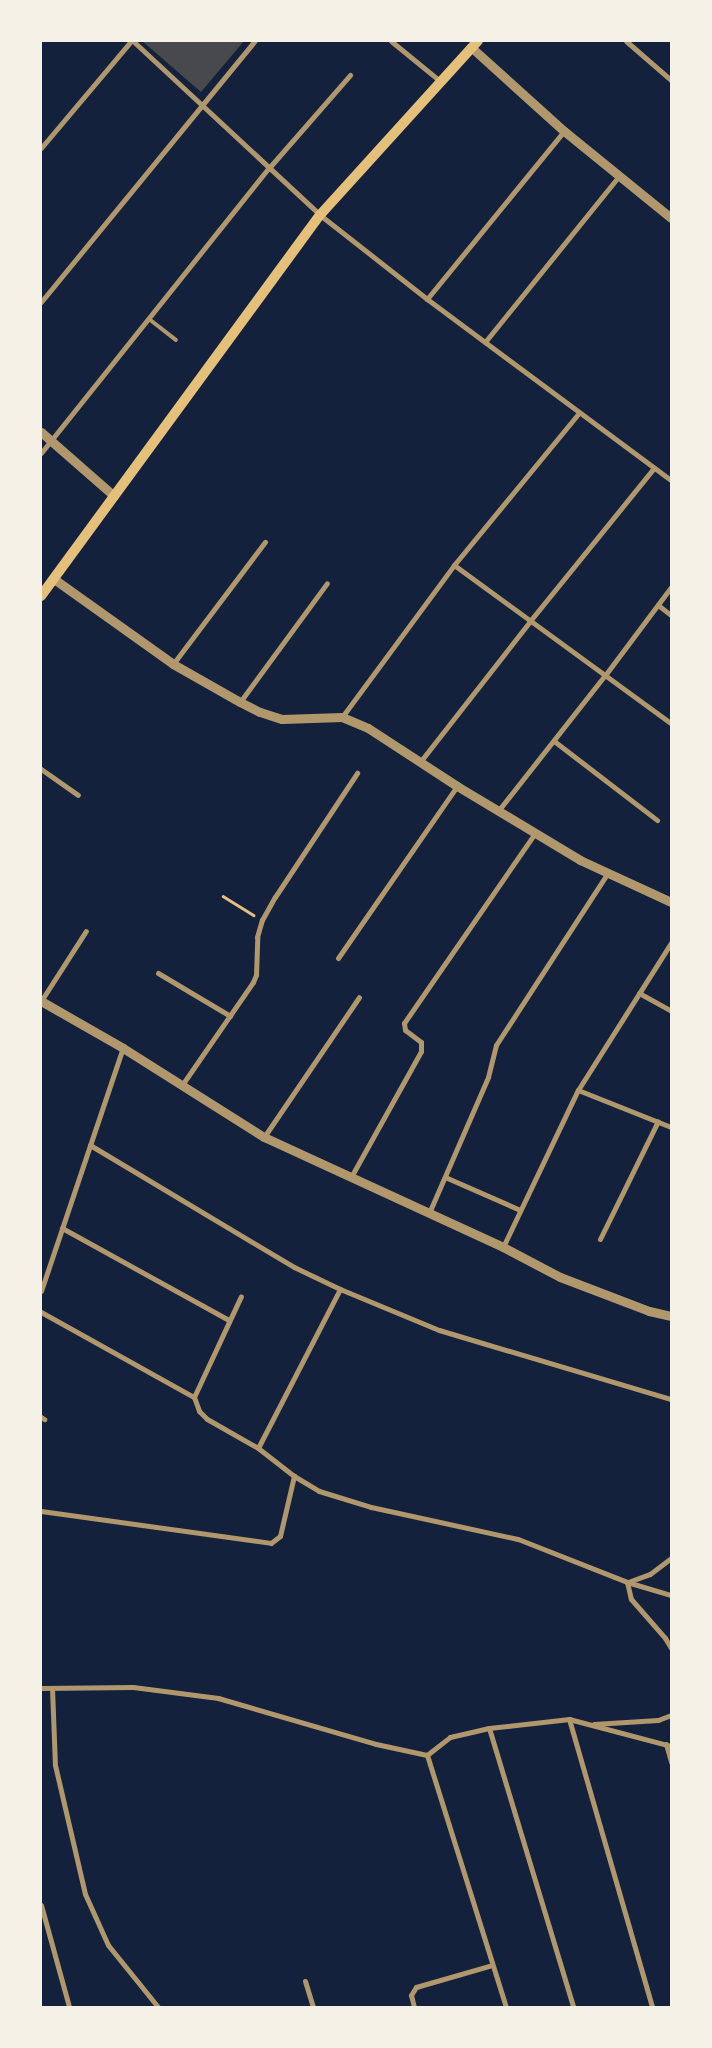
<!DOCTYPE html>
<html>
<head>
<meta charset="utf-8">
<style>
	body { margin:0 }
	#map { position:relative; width:712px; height:2048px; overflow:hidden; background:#14213d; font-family:"DM Sans",sans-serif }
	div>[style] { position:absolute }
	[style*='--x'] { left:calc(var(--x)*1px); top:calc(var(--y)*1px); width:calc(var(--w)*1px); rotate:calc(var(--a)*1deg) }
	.building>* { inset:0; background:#48494c }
	.path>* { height:2.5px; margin:-1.25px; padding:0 1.25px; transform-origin:1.25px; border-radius:1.25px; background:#e5c07b }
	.service>* { height:4px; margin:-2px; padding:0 2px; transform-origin:2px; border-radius:2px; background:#b1986c }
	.minor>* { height:5px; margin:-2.5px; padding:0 2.5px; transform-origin:2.5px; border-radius:2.5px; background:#b1986c }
	.tertiary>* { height:9px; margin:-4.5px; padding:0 4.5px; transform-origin:4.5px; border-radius:4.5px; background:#b1986c }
	.secondary>* { height:10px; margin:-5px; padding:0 5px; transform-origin:5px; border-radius:5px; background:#e5c07b }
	span { translate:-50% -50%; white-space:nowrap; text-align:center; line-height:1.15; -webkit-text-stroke:5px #f6f1e7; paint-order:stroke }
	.frame { position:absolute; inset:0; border:42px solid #f6f1e7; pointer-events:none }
</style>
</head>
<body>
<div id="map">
	<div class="building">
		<div style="clip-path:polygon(142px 41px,244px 41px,201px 92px)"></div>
	</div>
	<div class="path">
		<div style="--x:223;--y:896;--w:36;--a:32"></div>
	</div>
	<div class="service">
		<div style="--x:149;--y:319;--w:34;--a:38"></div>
	</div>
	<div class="minor">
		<div style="--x:133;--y:41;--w:255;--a:42.9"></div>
		<div style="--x:320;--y:215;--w:136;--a:38.1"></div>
		<div style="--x:427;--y:299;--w:304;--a:36.6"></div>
		<div style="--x:391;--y:41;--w:63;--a:39.2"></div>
		<div style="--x:626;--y:41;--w:60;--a:40.9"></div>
		<div style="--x:41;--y:148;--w:140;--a:-49.9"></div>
		<div style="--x:427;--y:299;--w:217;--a:-50.8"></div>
		<div style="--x:41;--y:302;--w:338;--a:-50.7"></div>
		<div style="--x:485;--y:342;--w:213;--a:-51.1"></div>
		<div style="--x:41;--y:453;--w:364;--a:-51.4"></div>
		<div style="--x:268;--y:169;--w:125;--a:-48.9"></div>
		<div style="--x:454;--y:565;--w:268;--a:36.1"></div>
		<div style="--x:658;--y:605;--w:16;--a:38"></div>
		<div style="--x:173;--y:664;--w:153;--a:-53"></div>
		<div style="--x:240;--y:702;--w:147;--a:-53.8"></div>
		<div style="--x:342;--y:717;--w:189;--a:-53.6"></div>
		<div style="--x:454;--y:565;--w:197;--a:-50.6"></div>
		<div style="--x:554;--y:741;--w:130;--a:37.5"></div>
		<div style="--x:420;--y:762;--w:179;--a:-52"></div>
		<div style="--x:530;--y:621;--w:197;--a:-51"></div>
		<div style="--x:41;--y:769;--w:45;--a:35.1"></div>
		<div style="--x:498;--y:811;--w:174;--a:-51.8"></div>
		<div style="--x:606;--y:674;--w:109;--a:-53.2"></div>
		<div style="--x:338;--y:958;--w:209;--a:-55.3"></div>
		<div style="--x:158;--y:973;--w:84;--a:30.8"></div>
		<div style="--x:639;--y:993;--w:37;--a:29"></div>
		<div style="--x:41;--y:1001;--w:83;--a:-57.3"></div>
		<div style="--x:182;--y:1085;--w:125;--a:-55.4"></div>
		<div style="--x:253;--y:982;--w:8;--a:-67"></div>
		<div style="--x:256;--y:975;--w:38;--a:-88"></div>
		<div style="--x:257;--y:937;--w:18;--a:-74"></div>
		<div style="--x:262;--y:920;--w:26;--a:-61"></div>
		<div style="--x:275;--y:897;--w:149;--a:-56.5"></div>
		<div style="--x:578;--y:1090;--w:100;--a:21.7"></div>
		<div style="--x:264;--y:1137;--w:169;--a:-55.8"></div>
		<div style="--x:90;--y:1145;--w:238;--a:30.9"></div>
		<div style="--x:294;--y:1267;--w:51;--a:25.6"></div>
		<div style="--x:340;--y:1289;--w:107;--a:22.5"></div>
		<div style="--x:439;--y:1330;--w:242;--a:16.6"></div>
		<div style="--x:351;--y:1177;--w:144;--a:-60.9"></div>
		<div style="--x:421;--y:1051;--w:9;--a:-90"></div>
		<div style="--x:421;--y:1042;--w:20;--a:-143"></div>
		<div style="--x:405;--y:1030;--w:7;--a:-98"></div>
		<div style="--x:404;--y:1023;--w:231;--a:-55.4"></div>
		<div style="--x:445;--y:1177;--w:82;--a:23.7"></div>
		<div style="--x:429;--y:1213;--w:148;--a:-66.5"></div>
		<div style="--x:488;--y:1077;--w:33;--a:-76"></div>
		<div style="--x:496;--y:1045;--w:204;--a:-57"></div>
		<div style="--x:62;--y:1228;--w:191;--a:28.9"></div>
		<div style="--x:600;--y:1239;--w:131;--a:-63.8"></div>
		<div style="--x:503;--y:1247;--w:174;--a:-64.5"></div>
		<div style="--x:578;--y:1090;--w:174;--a:-57.7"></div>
		<div style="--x:41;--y:1291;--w:256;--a:-71.4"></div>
		<div style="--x:41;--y:1312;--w:175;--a:29.1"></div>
		<div style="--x:194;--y:1397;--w:15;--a:70"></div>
		<div style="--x:199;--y:1411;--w:11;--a:45"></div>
		<div style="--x:207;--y:1419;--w:59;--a:29.6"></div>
		<div style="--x:258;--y:1448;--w:46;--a:37.9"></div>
		<div style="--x:294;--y:1476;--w:29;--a:31"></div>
		<div style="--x:319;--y:1491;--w:54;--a:17.1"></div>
		<div style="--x:371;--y:1507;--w:150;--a:12.3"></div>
		<div style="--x:518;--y:1539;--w:117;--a:21.5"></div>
		<div style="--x:627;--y:1582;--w:46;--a:16.5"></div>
		<div style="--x:194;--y:1397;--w:111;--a:-65"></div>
		<div style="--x:41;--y:1417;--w:4;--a:34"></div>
		<div style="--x:258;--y:1448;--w:179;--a:-62.7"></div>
		<div style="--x:41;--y:1511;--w:232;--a:7.9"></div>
		<div style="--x:271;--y:1543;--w:11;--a:-38"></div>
		<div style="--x:280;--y:1536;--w:62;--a:-76.9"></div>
		<div style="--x:627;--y:1582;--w:17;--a:77"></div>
		<div style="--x:631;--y:1599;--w:52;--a:48.9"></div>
		<div style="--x:665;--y:1638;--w:12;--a:59"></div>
		<div style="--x:628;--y:1582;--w:23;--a:-20"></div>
		<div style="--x:650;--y:1574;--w:26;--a:-37"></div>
		<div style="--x:41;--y:1688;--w:92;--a:-0.6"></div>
		<div style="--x:133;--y:1687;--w:86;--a:7.4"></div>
		<div style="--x:218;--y:1698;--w:165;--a:16.2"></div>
		<div style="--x:376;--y:1744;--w:52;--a:12.2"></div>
		<div style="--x:427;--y:1755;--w:29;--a:-38"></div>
		<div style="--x:450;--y:1737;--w:40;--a:-13"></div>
		<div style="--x:489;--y:1728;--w:81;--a:-6.4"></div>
		<div style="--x:569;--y:1719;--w:106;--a:14.8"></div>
		<div style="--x:52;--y:1688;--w:77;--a:87.8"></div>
		<div style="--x:55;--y:1765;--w:132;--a:76.9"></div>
		<div style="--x:85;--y:1894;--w:56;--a:65.7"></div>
		<div style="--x:108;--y:1945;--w:80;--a:51.1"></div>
		<div style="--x:569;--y:1719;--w:300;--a:73.9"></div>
		<div style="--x:594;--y:1724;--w:64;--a:-3.6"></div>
		<div style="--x:658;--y:1720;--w:14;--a:-21"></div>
		<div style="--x:489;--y:1728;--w:291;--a:73.2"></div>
		<div style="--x:666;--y:1744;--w:19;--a:74"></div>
		<div style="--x:427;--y:1755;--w:264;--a:72.6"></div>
		<div style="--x:41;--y:1905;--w:106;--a:74.6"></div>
		<div style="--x:305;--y:1981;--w:27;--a:73"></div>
		<div style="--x:414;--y:2007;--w:12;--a:-104"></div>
		<div style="--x:411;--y:1995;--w:9;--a:-58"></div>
		<div style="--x:416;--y:1987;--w:79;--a:-16.1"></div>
	</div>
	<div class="tertiary">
		<div style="--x:472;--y:48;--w:124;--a:42.1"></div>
		<div style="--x:564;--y:131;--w:138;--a:39.1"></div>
		<div style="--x:41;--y:432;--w:97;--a:41.2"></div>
		<div style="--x:54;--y:579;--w:146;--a:35.5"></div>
		<div style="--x:173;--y:664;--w:77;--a:29.6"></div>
		<div style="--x:240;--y:702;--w:22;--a:27"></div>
		<div style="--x:260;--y:712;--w:23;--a:18"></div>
		<div style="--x:282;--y:719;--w:60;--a:-1.9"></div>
		<div style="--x:342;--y:717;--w:28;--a:23"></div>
		<div style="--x:368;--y:728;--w:106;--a:33.1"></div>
		<div style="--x:457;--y:786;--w:144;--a:31"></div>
		<div style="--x:580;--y:860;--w:100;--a:24.8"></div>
		<div style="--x:41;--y:1001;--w:95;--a:29.8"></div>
		<div style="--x:123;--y:1048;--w:167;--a:32.3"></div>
		<div style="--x:264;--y:1137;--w:263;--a:24.7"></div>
		<div style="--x:503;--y:1247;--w:64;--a:27.8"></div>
		<div style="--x:560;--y:1277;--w:95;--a:20.9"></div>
		<div style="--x:649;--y:1311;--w:23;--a:13"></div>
	</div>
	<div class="secondary">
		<div style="--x:41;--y:596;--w:472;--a:-53.8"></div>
		<div style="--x:320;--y:215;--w:235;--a:-47.8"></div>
	</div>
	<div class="frame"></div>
</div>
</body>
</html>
